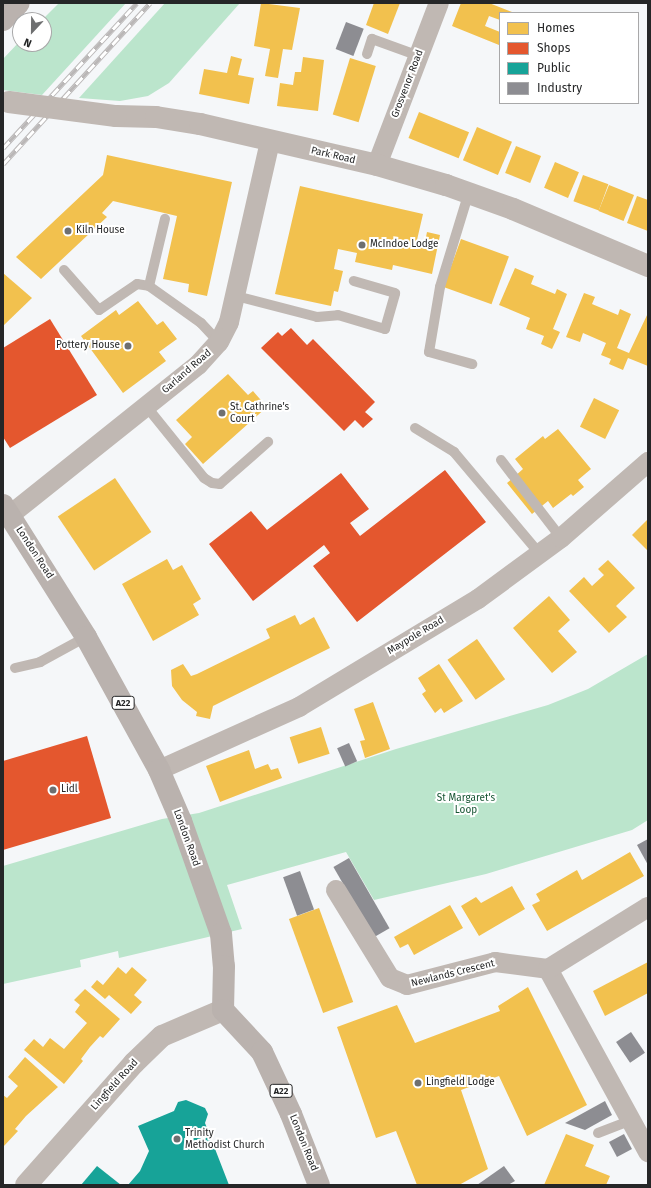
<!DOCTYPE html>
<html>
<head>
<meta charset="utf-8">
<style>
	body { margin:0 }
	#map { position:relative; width:651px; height:1188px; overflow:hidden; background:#f5f7f9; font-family:"Fira Sans",sans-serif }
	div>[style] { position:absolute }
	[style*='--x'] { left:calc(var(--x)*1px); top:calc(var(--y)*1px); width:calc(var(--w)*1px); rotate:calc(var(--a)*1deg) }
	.green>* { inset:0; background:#bbe5cc }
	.homes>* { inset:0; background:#f2c14e; transform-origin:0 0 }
	.shops>* { inset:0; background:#e4572e }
	.public>* { inset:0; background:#17a398 }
	.industry>* { inset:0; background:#8d8d92; transform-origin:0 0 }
	.service>* { height:10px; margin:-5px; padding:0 5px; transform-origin:5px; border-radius:5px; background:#c0b8b3 }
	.minor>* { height:20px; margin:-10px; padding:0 10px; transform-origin:10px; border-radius:10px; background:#c0b8b3 }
	.tertiary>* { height:22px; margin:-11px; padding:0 11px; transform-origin:11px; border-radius:11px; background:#c0b8b3 }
	.trunk>* { height:22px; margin:-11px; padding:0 11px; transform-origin:11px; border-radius:11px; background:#bab2ae }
	.rail>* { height:4.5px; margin-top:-2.25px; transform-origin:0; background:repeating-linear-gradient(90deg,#fff 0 9px,#bab7b7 0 18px); box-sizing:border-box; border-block:1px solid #bab7b7 }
	.tertiary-bridge>* { height:22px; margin:-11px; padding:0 11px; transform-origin:11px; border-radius:11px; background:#c0b8b3 }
	.dots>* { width:11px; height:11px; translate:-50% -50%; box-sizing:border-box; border:2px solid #fff; border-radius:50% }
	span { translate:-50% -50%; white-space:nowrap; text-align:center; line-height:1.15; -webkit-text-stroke:4px #fff; paint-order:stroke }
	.shield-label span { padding:1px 3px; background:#fff; border:1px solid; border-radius:3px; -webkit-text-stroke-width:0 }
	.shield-label { font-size:9px; color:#252627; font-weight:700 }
	.street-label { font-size:10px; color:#252627 }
	.poi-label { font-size:10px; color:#252627 }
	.left { translate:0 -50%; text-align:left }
	.right { translate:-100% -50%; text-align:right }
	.park-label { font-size:10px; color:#175533 }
	.frame { position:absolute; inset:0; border:4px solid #252627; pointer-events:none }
	.legend { position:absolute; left:499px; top:12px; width:140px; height:92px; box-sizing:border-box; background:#fff; border:1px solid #a8a8a9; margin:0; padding:5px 7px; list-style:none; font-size:12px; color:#252627 }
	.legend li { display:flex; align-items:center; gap:8px; height:20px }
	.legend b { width:20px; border:1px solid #a8a8a9 }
	.north { position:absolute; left:12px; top:12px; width:40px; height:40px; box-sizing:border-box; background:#fff; border:1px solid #a8a8a9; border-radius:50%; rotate:202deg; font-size:11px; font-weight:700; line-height:16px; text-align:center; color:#252627 }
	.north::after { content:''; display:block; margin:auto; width:14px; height:18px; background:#6e6f70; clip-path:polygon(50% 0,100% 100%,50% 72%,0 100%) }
</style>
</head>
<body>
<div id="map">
	<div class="green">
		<div style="clip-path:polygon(59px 3px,126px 3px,42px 95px,3px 90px,3px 59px,20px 41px,20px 44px,44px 44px,44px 20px,42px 20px)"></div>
		<div style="clip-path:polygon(165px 3px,240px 3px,169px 83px,148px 96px,120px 101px,79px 98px)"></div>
		<div style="clip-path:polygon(648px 654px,648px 820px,632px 830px,486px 874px,374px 900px,346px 852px,227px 885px,242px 929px,119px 958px,118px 951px,80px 960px,81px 967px,3px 984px,3px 866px,162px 819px,199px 813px,396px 749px,548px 705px,588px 689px)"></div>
	</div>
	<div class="homes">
		<div style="clip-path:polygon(261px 3px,300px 8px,292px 50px,283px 49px,278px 78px,265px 76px,270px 49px,254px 46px)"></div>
		<div style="clip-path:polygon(374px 3px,400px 3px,388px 34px,366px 25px)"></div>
		<div style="clip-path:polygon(461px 3px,489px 3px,512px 12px,500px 13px,500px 20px,489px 16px,485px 26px,500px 32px,499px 45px,452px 26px)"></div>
		<div style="clip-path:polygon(231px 56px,242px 59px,238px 75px,254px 78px,249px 104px,199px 94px,204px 69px,227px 73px)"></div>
		<div style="clip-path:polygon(303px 57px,324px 60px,318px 111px,277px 106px,280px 83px,293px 85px,295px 72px,301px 72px)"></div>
		<div style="left:350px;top:58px;width:27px;height:59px;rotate:17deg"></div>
		<div style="left:419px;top:112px;width:54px;height:28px;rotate:22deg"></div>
		<div style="left:477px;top:127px;width:38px;height:36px;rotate:23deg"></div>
		<div style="left:516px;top:146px;width:27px;height:29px;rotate:22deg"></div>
		<div style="clip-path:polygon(107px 155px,232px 182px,207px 296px,188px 292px,189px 284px,163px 279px,177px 216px,113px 201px,102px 213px,107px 217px,41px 279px,16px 257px,103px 175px)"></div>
		<div style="left:555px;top:162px;width:26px;height:28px;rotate:23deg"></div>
		<div style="left:583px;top:175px;width:27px;height:28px;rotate:20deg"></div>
		<div style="left:609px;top:185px;width:27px;height:28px;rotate:22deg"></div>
		<div style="clip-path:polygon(300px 186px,423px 214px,417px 240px,425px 242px,427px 232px,440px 235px,432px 274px,393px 265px,392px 270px,355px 262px,357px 253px,338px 249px,334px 269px,343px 271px,338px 292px,334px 291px,331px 306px,275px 294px)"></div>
		<div style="clip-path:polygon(637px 196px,648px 200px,648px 231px,627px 223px)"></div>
		<div style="left:461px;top:239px;width:51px;height:51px;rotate:20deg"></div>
		<div style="clip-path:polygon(515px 268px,534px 276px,531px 284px,555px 294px,557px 289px,567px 294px,553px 329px,560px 332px,552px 349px,541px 344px,544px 336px,526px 329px,530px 318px,499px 305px)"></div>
		<div style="clip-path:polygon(3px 273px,32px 298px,3px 326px)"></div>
		<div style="clip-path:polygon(584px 293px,595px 297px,592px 304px,618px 315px,620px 309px,631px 314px,617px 348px,629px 353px,648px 313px,648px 366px,628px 358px,623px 370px,609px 364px,611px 359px,601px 355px,606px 343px,583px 333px,580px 342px,566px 337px)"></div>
		<div style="clip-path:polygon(138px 301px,157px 325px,163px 321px,177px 339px,159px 352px,166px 361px,123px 393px,81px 336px,116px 310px,119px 315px)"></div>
		<div style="clip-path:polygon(228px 374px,248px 395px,253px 391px,267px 407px,203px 464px,185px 444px,192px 437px,176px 420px)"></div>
		<div style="left:594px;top:398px;width:28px;height:32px;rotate:26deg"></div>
		<div style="clip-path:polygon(558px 429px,591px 469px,578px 480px,584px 487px,573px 496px,571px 494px,553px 508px,548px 501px,532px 514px,507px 483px,523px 469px,515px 459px,543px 436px,545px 439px)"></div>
		<div style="left:115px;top:478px;width:65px;height:69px;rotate:56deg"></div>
		<div style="clip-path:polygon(648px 519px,648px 551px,632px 535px)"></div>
		<div style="clip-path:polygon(167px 559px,173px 570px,182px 565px,201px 599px,193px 604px,199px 615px,153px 641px,122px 584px)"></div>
		<div style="clip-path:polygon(608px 560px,635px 588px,616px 606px,627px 617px,609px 633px,569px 591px,584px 577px,592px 586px,604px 575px,598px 569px)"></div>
		<div style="clip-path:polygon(549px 596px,570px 620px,558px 631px,577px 652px,552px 673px,513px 628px)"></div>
		<div style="clip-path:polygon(295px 615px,300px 625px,314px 617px,330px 648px,213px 706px,210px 719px,196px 716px,197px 712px,182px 700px,172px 686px,171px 670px,183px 664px,191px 676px,197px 674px,270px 638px,266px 629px)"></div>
		<div style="left:477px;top:639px;width:49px;height:36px;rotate:55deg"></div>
		<div style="clip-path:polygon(439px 664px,463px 701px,444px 713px,441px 708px,435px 713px,422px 694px,426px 691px,418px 678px)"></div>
		<div style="clip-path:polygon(373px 702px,390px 749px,365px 758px,360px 741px,365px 740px,354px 709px)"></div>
		<div style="left:321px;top:727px;width:28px;height:33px;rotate:72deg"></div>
		<div style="clip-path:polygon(249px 750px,255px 769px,268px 764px,271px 770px,278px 768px,282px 778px,220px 802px,206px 766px)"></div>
		<div style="clip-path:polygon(630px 852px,644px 876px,547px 931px,532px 905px,540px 901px,536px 894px,577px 870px,582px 880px)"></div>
		<div style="clip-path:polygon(512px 886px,525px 909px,479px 936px,461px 906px,476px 897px,481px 903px)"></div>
		<div style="clip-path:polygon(450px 905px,463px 928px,414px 955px,408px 944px,400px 948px,394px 937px)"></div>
		<div style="left:319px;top:908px;width:100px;height:32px;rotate:70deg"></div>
		<div style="clip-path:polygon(648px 962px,648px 993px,605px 1016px,593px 991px)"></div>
		<div style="clip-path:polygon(118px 967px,126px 974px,132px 967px,147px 980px,134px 995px,142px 1002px,131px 1014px,109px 995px,105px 999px,91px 987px,97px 980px,103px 985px)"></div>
		<div style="clip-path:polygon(528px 987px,587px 1105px,527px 1136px,499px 1076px,461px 1090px,488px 1169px,459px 1185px,417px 1185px,396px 1131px,376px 1138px,337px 1027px,397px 1005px,415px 1043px,500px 1011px,498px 1006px)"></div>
		<div style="clip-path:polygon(85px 989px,120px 1019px,103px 1038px,100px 1036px,90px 1047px,81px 1059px,83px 1061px,64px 1084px,24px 1050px,34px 1039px,43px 1047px,50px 1038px,64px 1049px,87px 1023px,75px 1012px,80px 1005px,74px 1000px)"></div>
		<div style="clip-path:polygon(25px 1057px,58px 1087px,26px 1116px,15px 1129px,18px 1131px,3px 1147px,3px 1095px,7px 1098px,18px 1086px,8px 1077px)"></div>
		<div style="clip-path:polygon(566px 1134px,594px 1145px,585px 1166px,610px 1176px,606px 1185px,544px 1185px)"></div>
	</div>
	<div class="shops">
		<div style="clip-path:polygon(50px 319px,97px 395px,10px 448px,3px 437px,3px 348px)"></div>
		<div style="clip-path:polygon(291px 328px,307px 345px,313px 339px,375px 402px,365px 412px,373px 419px,363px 428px,355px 420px,344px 431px,261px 348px,278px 332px,282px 336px)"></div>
		<div style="clip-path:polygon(445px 470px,486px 522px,357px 622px,313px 566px,330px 553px,324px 545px,253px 601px,209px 544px,251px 511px,267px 530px,341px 473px,369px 509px,350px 523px,360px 536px)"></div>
		<div style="clip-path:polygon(87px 736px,111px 818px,3px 850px,3px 761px)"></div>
	</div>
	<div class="public">
		<div style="clip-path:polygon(186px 1100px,205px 1108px,208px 1114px,205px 1123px,229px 1185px,128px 1185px,140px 1171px,149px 1151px,138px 1126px,174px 1111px,178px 1102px)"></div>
		<div style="clip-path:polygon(97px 1166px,121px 1185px,81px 1185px)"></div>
	</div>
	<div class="industry">
		<div style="left:346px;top:22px;width:19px;height:29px;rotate:21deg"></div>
		<div style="left:349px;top:743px;width:20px;height:13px;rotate:66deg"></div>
		<div style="clip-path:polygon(648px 839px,648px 865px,637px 845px)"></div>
		<div style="left:349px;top:858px;width:81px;height:18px;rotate:60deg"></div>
		<div style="left:300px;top:871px;width:41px;height:18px;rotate:70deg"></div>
		<div style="left:631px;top:1032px;width:25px;height:18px;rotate:56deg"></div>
		<div style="clip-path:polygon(605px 1101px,612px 1115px,585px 1130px,565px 1123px)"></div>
		<div style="left:624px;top:1134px;width:17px;height:17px;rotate:62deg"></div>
		<div style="clip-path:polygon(504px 1166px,515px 1181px,508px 1185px,477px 1185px)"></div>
	</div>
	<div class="service">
		<div style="--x:367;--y:54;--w:16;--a:-72"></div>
		<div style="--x:372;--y:39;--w:50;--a:19.9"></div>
		<div style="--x:469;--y:192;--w:99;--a:107"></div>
		<div style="--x:440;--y:287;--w:66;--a:99.6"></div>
		<div style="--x:429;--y:352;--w:45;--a:15.6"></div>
		<div style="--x:64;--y:270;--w:53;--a:48.8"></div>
		<div style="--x:99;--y:310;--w:46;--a:-34.4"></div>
		<div style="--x:137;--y:284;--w:12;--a:9"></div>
		<div style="--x:149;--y:286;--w:64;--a:35.4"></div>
		<div style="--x:201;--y:323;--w:26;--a:47"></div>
		<div style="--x:149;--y:286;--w:69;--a:-76.6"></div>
		<div style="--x:236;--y:296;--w:84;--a:14.5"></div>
		<div style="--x:317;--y:317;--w:21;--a:-5"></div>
		<div style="--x:338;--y:315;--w:49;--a:16.6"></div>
		<div style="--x:385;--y:329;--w:37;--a:-74"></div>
		<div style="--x:395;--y:293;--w:43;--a:-163.7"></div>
		<div style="--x:146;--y:406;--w:92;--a:51.1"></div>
		<div style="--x:204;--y:478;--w:9;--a:32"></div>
		<div style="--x:212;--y:483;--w:8;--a:7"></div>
		<div style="--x:220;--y:484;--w:64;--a:-41.2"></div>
		<div style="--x:415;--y:428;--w:46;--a:31.6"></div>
		<div style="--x:454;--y:452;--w:133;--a:49.9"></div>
		<div style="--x:501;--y:460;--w:98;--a:52.4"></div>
		<div style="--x:15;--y:668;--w:26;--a:-13"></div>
		<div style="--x:40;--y:662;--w:52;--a:-28.5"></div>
		<div style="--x:598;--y:1133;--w:33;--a:-21"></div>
	</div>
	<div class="minor">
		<div style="--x:377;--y:165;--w:173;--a:-69.1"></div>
		<div style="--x:10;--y:515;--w:241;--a:-38.6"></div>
		<div style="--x:198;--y:365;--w:31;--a:-48"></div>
		<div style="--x:219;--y:342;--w:22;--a:-63"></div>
		<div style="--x:229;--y:322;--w:185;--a:-77.2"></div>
		<div style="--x:159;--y:770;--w:154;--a:-24.2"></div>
		<div style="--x:299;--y:707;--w:209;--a:-31.1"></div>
		<div style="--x:478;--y:599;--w:103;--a:-36.3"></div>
		<div style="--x:561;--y:538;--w:116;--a:-41.1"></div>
		<div style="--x:336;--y:890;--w:103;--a:58.5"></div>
		<div style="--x:390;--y:978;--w:18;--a:22"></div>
		<div style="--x:407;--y:985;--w:91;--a:-14.6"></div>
		<div style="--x:495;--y:962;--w:53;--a:7.5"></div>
		<div style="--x:548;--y:969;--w:209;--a:61.3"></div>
		<div style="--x:548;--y:969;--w:118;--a:-31.8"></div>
	</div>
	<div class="tertiary">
		<div style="--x:116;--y:116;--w:40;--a:1.4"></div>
		<div style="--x:156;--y:117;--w:45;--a:9"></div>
		<div style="--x:200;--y:124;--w:182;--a:13"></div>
		<div style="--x:377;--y:165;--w:72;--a:16.2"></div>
		<div style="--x:446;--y:185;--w:71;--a:19.7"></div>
		<div style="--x:513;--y:209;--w:147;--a:22.9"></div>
		<div style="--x:26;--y:1185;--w:163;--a:-48.5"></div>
		<div style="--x:134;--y:1063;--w:39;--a:-44"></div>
		<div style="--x:162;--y:1036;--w:66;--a:-23.1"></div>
	</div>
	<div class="trunk">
		<div style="--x:3;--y:20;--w:23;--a:-47"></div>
		<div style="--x:3;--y:505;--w:156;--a:57.8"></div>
		<div style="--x:86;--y:637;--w:152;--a:61.2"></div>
		<div style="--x:159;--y:770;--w:56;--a:66.7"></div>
		<div style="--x:181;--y:821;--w:120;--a:70.5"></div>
		<div style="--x:221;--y:934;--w:32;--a:85"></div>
		<div style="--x:224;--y:966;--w:44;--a:91.3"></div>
		<div style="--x:223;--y:1010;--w:57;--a:47.1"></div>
		<div style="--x:262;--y:1052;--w:68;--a:64.9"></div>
		<div style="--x:291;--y:1114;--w:76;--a:68.5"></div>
	</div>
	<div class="rail">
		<div style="--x:3;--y:148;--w:197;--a:-47.3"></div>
		<div style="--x:3;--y:164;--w:218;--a:-47.6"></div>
	</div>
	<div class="tertiary-bridge">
		<div style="--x:9;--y:102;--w:108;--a:7.5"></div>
	</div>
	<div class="dots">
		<div style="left:68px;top:231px;background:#6e6f70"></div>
		<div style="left:362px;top:245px;background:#6e6f70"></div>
		<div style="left:128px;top:346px;background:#6e6f70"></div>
		<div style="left:222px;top:413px;background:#6e6f70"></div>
		<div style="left:53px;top:790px;background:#6e6f70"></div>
		<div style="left:418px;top:1083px;background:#6e6f70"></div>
		<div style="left:177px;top:1139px;background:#6e6f70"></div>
	</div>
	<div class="shield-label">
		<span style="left:123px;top:703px">A22</span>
		<span style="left:281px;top:1091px">A22</span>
	</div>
	<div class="street-label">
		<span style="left:408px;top:84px;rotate:-69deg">Grosvenor Road</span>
		<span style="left:333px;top:156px;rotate:13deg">Park Road</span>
		<span style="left:187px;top:372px;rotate:-41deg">Garland Road</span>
		<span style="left:34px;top:553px;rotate:57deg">London Road</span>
		<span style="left:416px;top:636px;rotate:-31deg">Maypole Road</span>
		<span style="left:186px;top:838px;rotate:70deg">London Road</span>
		<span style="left:453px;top:974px;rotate:-14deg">Newlands Crescent</span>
		<span style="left:115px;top:1085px;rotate:-48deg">Lingfield Road</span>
		<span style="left:303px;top:1143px;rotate:68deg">London Road</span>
	</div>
	<div class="poi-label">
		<span class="left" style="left:76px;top:231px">Kiln House</span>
		<span class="left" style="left:370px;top:245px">McIndoe Lodge</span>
		<span class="right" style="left:120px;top:346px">Pottery House</span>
		<span class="left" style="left:230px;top:413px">St. Cathrine's<br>Court</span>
		<span class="left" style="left:61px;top:790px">Lidl</span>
		<span class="left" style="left:426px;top:1083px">Lingfield Lodge</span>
		<span class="left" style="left:185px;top:1139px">Trinity<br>Methodist Church</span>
	</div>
	<div class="park-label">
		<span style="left:466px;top:804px">St Margaret's<br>Loop</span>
	</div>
	<div class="frame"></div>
	<ul class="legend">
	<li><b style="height:11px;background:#f2c14e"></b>Homes</li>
	<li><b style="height:11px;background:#e4572e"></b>Shops</li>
	<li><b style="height:11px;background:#17a398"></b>Public</li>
	<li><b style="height:11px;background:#8d8d92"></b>Industry</li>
	</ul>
	<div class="north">N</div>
</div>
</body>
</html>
